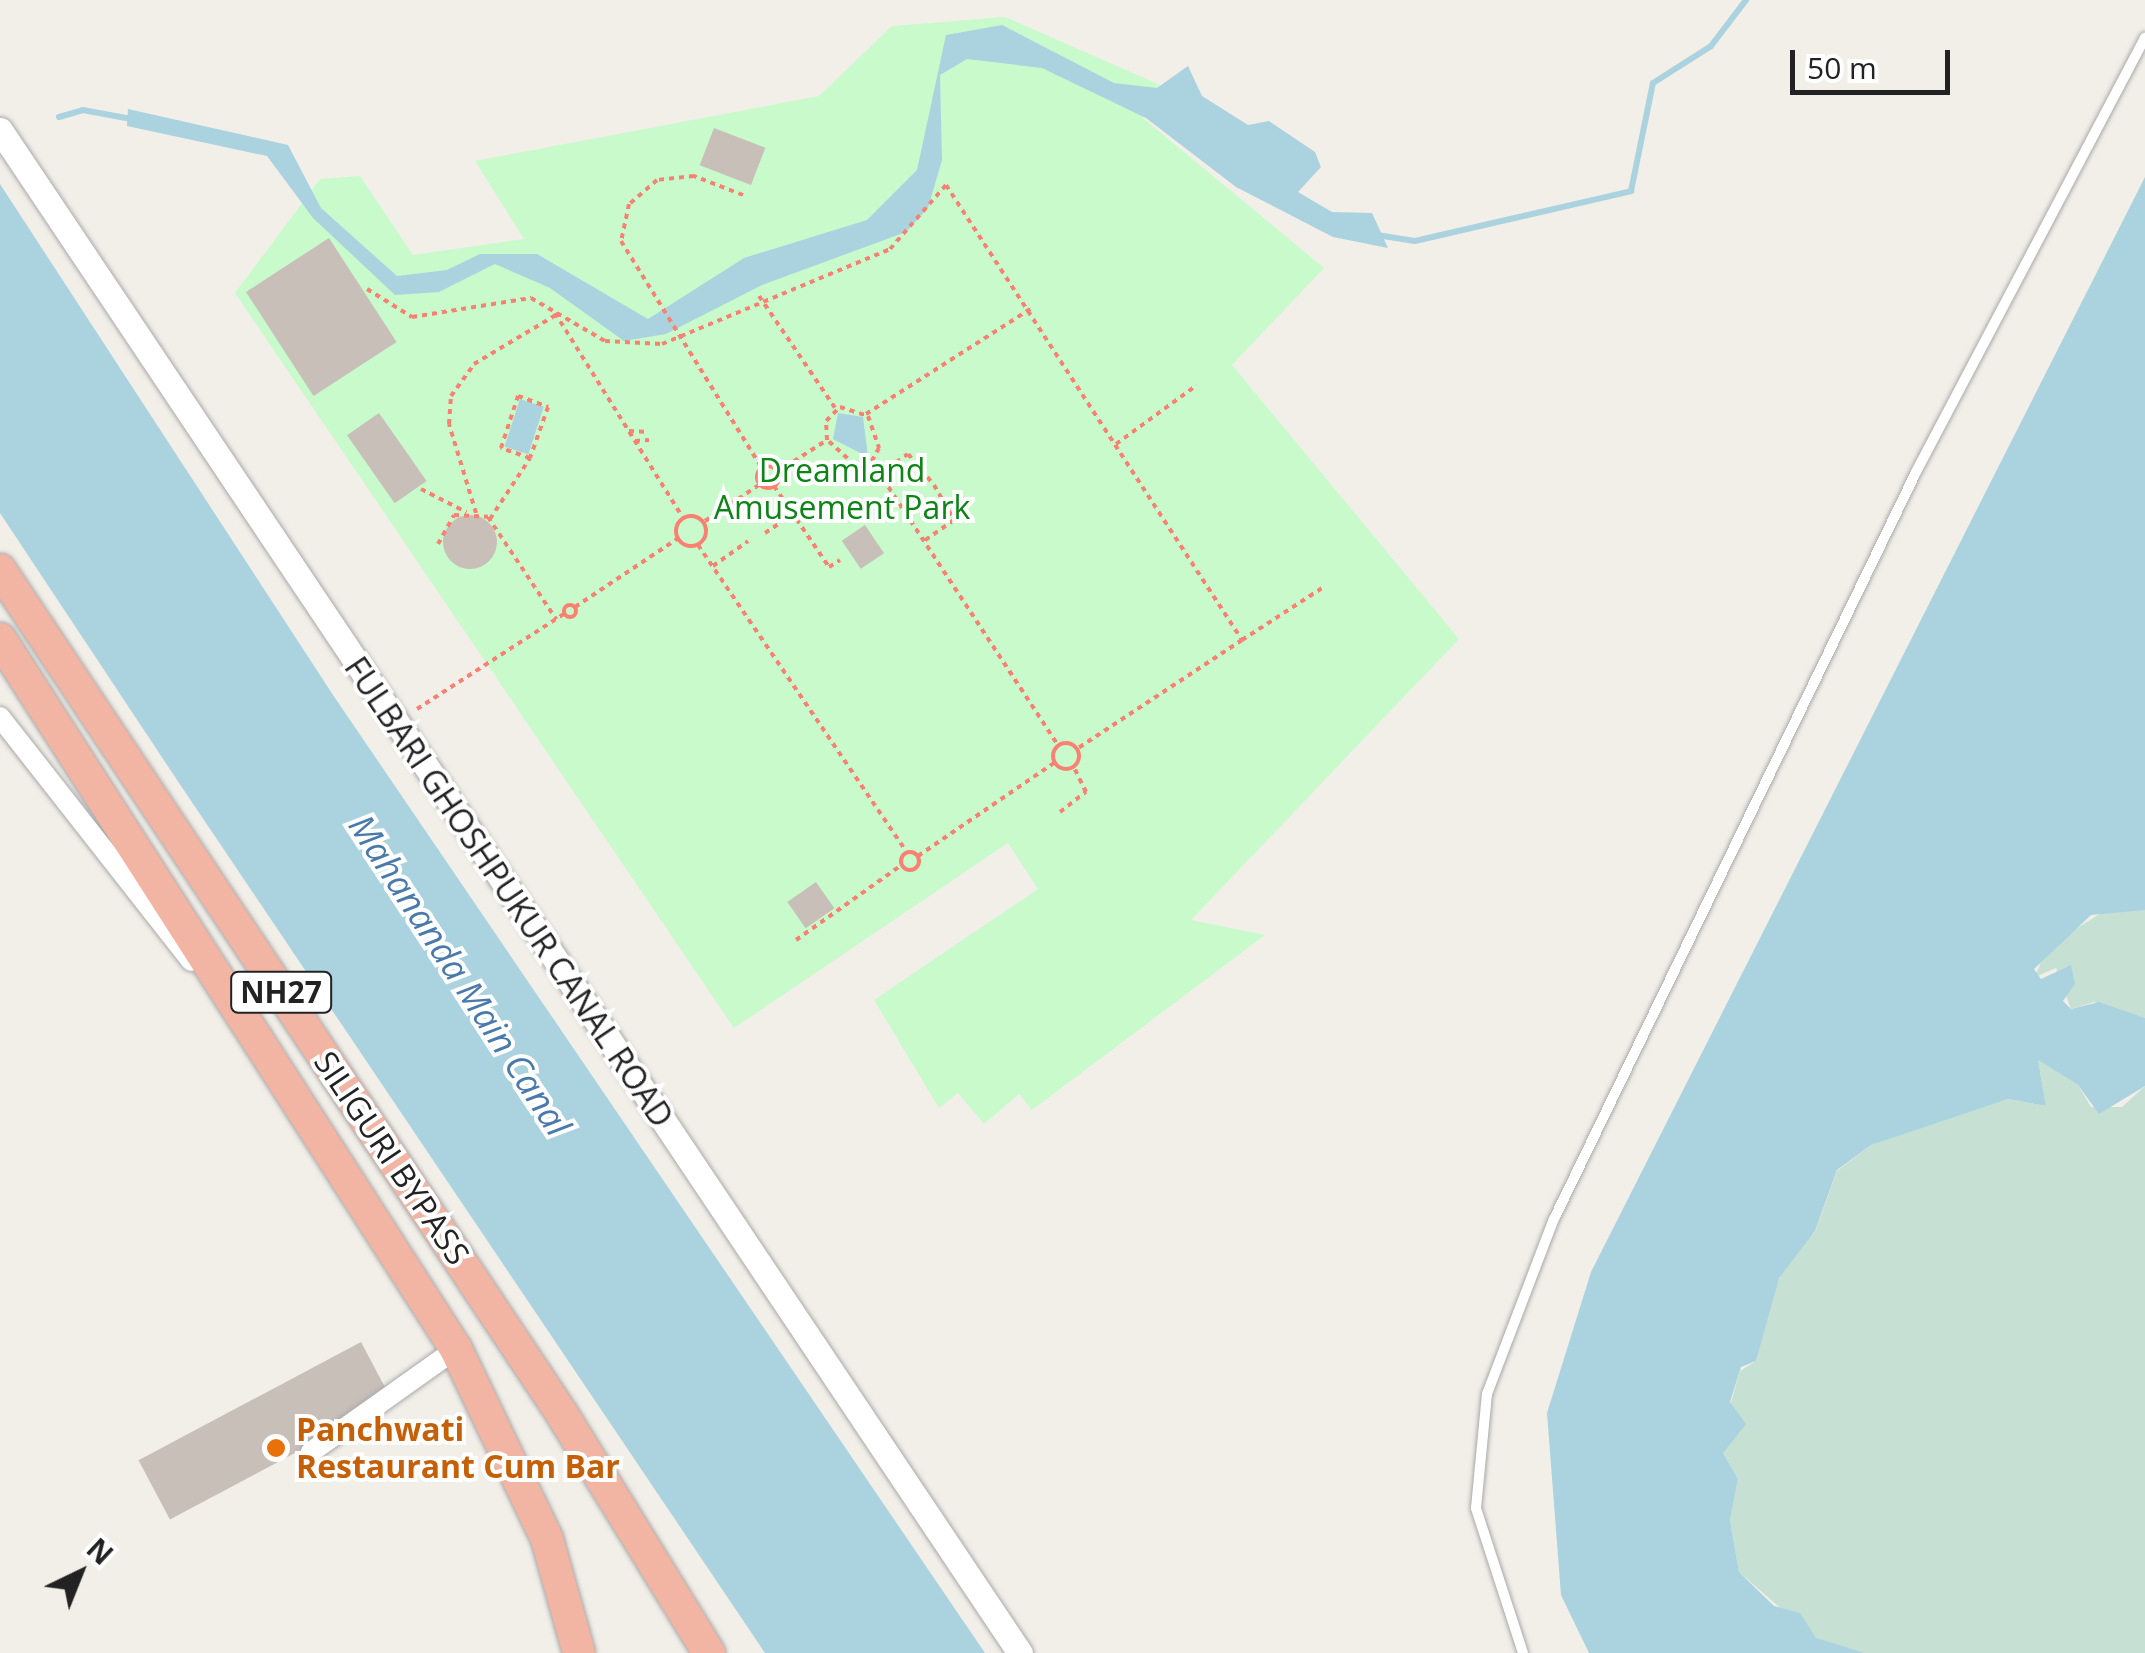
<!DOCTYPE html>
<html>
<head>
<meta charset="utf-8">
<style>
	body { margin:0 }
	#map { position:relative; width:2145px; height:1653px; overflow:hidden; background:#f2efe9; font-family:"Open Sans",sans-serif }
	div>[style] { position:absolute }
	[style*='--x'] { left:calc(var(--x)*1px); top:calc(var(--y)*1px); width:calc(var(--w)*1px); rotate:calc(var(--a)*1deg) }
	.wetland>* { inset:0; background:#c6e0d4 }
	.park>* { inset:0; background:#c8facc }
	.water>* { inset:0; background:#aad3df; transform-origin:0 0 }
	.stream>* { height:6px; margin:-3px; padding:0 3px; transform-origin:3px; border-radius:3px; background:#aad3df }
	.building>* { inset:0; background:#c7bfb8; transform-origin:0 0 }
	.round { border-radius:50% }
	.path>* { height:4px; margin-top:-2px; transform-origin:0; background:repeating-linear-gradient(90deg,#fa8072 0 5px,transparent 0 10px) }
	.path>.ring { margin:-2px; padding:0; box-sizing:content-box; background:none; border:4px solid #fa8072; border-radius:50% }
	.roads { filter:drop-shadow(0 0 2px #a9a9a9) drop-shadow(0 0 2px #a9a9a9) }
	.service>* { height:10px; margin:-5px; padding:0 5px; transform-origin:5px; border-radius:5px; background:#fff }
	.minor>* { height:20px; margin:-10px; padding:0 10px; transform-origin:10px; border-radius:10px; background:#fff }
	.tertiary>* { height:25px; margin:-12.5px; padding:0 12.5px; transform-origin:12.5px; border-radius:12.5px; background:#fff }
	.trunk>* { height:32px; margin:-16px; padding:0 16px; transform-origin:16px; border-radius:16px; background:#f2b4a3 }
	.dots>* { width:28px; height:28px; translate:-50% -50%; box-sizing:border-box; border:5px solid #fff; border-radius:50% }
	span { translate:-50% -50%; white-space:nowrap; text-align:center; line-height:1.15; -webkit-text-stroke:8px #fff; paint-order:stroke }
	.shield-label span { padding:2px 8px; background:#fff; border:2px solid; border-radius:8px; -webkit-text-stroke-width:0 }
	.shield-label { font-size:30px; color:#222; font-weight:700 }
	.park-label { font-size:32px; color:#0c8416 }
	.street-label { font-size:32px; color:#222 }
	.food-label { font-size:32px; color:#c56008; font-weight:700 }
	.left { translate:0 -50%; text-align:left }
	.water-label { font-size:35px; color:#4a7aab; font-style:italic }
	.north { position:absolute; left:30px; top:1523px; width:100px; height:100px; -webkit-text-stroke:8px #fff; paint-order:stroke; rotate:43deg; font-size:28px; font-weight:700; line-height:40px; text-align:center; color:#222 }
	.north::after { content:''; display:block; margin:auto; width:35px; height:45px; background:#222; clip-path:polygon(50% 0,100% 100%,50% 72%,0 100%) }
	.scale { position:absolute; left:1790px; top:50px; width:160px; height:45px; box-sizing:border-box; border:5px solid #222; border-top:0; padding-left:12px; font-size:30px; line-height:35px; white-space:nowrap; color:#222; -webkit-text-stroke:8px #fff; paint-order:stroke }
</style>
</head>
<body>
<div id="map">
	<div class="wetland">
		<div style="clip-path:polygon(2106px 910px,2145px 910px,2145px 1018px,2094px 1002px,2071px 1009px,2056px 968px,2035px 977px,2047px 947px)"></div>
		<div style="clip-path:polygon(2038px 1060px,2078px 1085px,2091px 1107px,2122px 1107px,2145px 1086px,2145px 1653px,1865px 1653px,1816px 1639px,1739px 1572px,1730px 1520px,1738px 1479px,1723px 1453px,1739px 1417px,1729px 1409px,1740px 1371px,1756px 1361px,1767px 1304px,1791px 1254px,1815px 1232px,1837px 1171px,1871px 1145px,1935px 1122px,2008px 1099px,2046px 1106px)"></div>
	</div>
	<div class="park">
		<div style="clip-path:polygon(1005px 17px,1160px 85px,1143px 118px,1324px 268px,1232px 365px,1459px 639px,1191px 920px,1265px 935px,1032px 1110px,1019px 1094px,984px 1124px,958px 1093px,939px 1108px,874px 1000px,1038px 889px,1008px 843px,734px 1028px,235px 293px,320px 179px,360px 176px,413px 255px,524px 239px,475px 161px,819px 96px,892px 26px)"></div>
	</div>
	<div class="water">
		<div style="clip-path:polygon(1002px 25px,1114px 83px,1157px 88px,1188px 66px,1202px 96px,1248px 125px,1269px 121px,1315px 152px,1321px 167px,1298px 192px,1332px 212px,1372px 213px,1388px 248px,1333px 237px,1236px 187px,1146px 118px,1042px 68px,967px 59px,940px 75px,942px 160px,928px 208px,906px 232px,762px 285px,666px 334px,624px 341px,550px 288px,495px 264px,439px 292px,395px 295px,313px 218px,267px 156px,127px 126px,128px 109px,288px 145px,321px 208px,397px 276px,447px 270px,480px 254px,537px 254px,648px 319px,744px 258px,867px 220px,917px 170px,946px 35px)"></div>
		<div style="clip-path:polygon(2145px 177px,2145px 910px,2091px 915px,2034px 969px,2041px 979px,2071px 965px,2075px 984px,2063px 1001px,2071px 1009px,2099px 1002px,2145px 1018px,2145px 1086px,2099px 1114px,2078px 1085px,2038px 1060px,2046px 1106px,2008px 1099px,1871px 1145px,1837px 1170px,1815px 1231px,1779px 1278px,1756px 1361px,1741px 1367px,1730px 1402px,1746px 1424px,1723px 1453px,1738px 1479px,1730px 1520px,1739px 1572px,1774px 1606px,1800px 1613px,1816px 1638px,1865px 1653px,1589px 1653px,1561px 1595px,1547px 1413px,1591px 1272px)"></div>
		<div style="clip-path:polygon(0 184px,333px 695px,985px 1653px,765px 1653px,175px 777px,0 513px)"></div>
		<div style="left:520px;top:399px;width:25px;height:50px;rotate:18deg"></div>
		<div style="clip-path:polygon(838px 413px,863px 417px,868px 457px,833px 439px)"></div>
	</div>
	<div class="stream">
		<div style="--x:59;--y:117;--w:25;--a:-16"></div>
		<div style="--x:83;--y:110;--w:49;--a:10.6"></div>
		<div style="--x:1377;--y:235;--w:38;--a:9"></div>
		<div style="--x:1415;--y:241;--w:222;--a:-13"></div>
		<div style="--x:1631;--y:191;--w:110;--a:-78.5"></div>
		<div style="--x:1653;--y:83;--w:69;--a:-32.5"></div>
		<div style="--x:1711;--y:46;--w:58;--a:-52.7"></div>
	</div>
	<div class="building">
		<div style="left:714px;top:128px;width:55px;height:40px;rotate:21deg"></div>
		<div style="left:329px;top:238px;width:124px;height:99px;rotate:57deg"></div>
		<div style="left:379px;top:413px;width:83px;height:39px;rotate:55deg"></div>
		<div class="round" style="left:443px;top:515px;width:54px;height:54px"></div>
		<div style="left:865px;top:525px;width:34px;height:28px;rotate:56deg"></div>
		<div style="left:816px;top:882px;width:32px;height:35px;rotate:55deg"></div>
		<div style="left:361px;top:1342px;width:67px;height:252px;rotate:62deg"></div>
	</div>
	<div class="path">
		<div style="--x:743;--y:195;--w:53;--a:-158.8"></div>
		<div style="--x:694;--y:176;--w:37;--a:174"></div>
		<div style="--x:657;--y:180;--w:37;--a:139"></div>
		<div style="--x:629;--y:204;--w:38;--a:102"></div>
		<div style="--x:621;--y:241;--w:267;--a:58.2"></div>
		<div style="--x:367;--y:289;--w:53;--a:31.9"></div>
		<div style="--x:412;--y:317;--w:121;--a:-9.1"></div>
		<div style="--x:531;--y:298;--w:86;--a:30.2"></div>
		<div style="--x:605;--y:341;--w:57;--a:3"></div>
		<div style="--x:662;--y:344;--w:247;--a:-22.6"></div>
		<div style="--x:890;--y:249;--w:85;--a:-48.8"></div>
		<div style="--x:946;--y:185;--w:543;--a:56.95"></div>
		<div style="--x:1242;--y:640;--w:198;--a:146.6"></div>
		<div style="--x:759;--y:296;--w:135;--a:55.8"></div>
		<div style="--x:555;--y:313;--w:242;--a:58"></div>
		<div style="--x:518;--y:396;--w:32;--a:20"></div>
		<div style="--x:548;--y:407;--w:54;--a:109.4"></div>
		<div style="--x:530;--y:458;--w:31;--a:-161"></div>
		<div style="--x:501;--y:448;--w:55;--a:-71.9"></div>
		<div style="--x:840;--y:407;--w:29;--a:18"></div>
		<div style="--x:868;--y:416;--w:34;--a:71"></div>
		<div style="--x:879;--y:448;--w:18;--a:119"></div>
		<div style="--x:870;--y:464;--w:15;--a:176"></div>
		<div style="--x:855;--y:465;--w:38;--a:-138"></div>
		<div style="--x:827;--y:440;--w:19;--a:-93"></div>
		<div style="--x:826;--y:421;--w:20;--a:-45"></div>
		<div style="--x:866;--y:414;--w:195;--a:-32.6"></div>
		<div style="--x:629;--y:431;--w:20;--a:3"></div>
		<div style="--x:635;--y:441;--w:14;--a:-4"></div>
		<div style="--x:1116;--y:444;--w:100;--a:-36.1"></div>
		<div style="--x:872;--y:462;--w:339;--a:56.7"></div>
		<div class="ring" style="left:757px;top:466px;width:18px;height:18px"></div>
		<div style="--x:777;--y:472;--w:59;--a:-32.6"></div>
		<div style="--x:880;--y:474;--w:34;--a:-36"></div>
		<div style="--x:908;--y:454;--w:40;--a:50"></div>
		<div style="--x:934;--y:485;--w:40;--a:60.3"></div>
		<div style="--x:954;--y:520;--w:37;--a:145"></div>
		<div style="--x:774;--y:486;--w:98;--a:55.8"></div>
		<div style="--x:829;--y:567;--w:13;--a:-32"></div>
		<div style="--x:421;--y:489;--w:51;--a:27.1"></div>
		<div style="--x:902;--y:507;--w:23;--a:-34"></div>
		<div style="--x:476;--y:513;--w:93;--a:-106.9"></div>
		<div style="--x:449;--y:424;--w:28;--a:-86"></div>
		<div style="--x:451;--y:396;--w:39;--a:-54"></div>
		<div style="--x:474;--y:364;--w:96;--a:-30.9"></div>
		<div class="ring" style="left:676px;top:516px;width:26px;height:26px"></div>
		<div style="--x:490;--y:519;--w:73;--a:-56.7"></div>
		<div style="--x:705;--y:521;--w:65;--a:-33.7"></div>
		<div style="--x:765;--y:533;--w:34;--a:-34"></div>
		<div style="--x:438;--y:544;--w:33;--a:-61"></div>
		<div style="--x:454;--y:515;--w:34;--a:3"></div>
		<div style="--x:488;--y:517;--w:123;--a:56.3"></div>
		<div style="--x:698;--y:545;--w:372;--a:55.8"></div>
		<div style="--x:713;--y:566;--w:43;--a:-35.5"></div>
		<div class="ring" style="left:564px;top:605px;width:8px;height:8px"></div>
		<div style="--x:575;--y:607;--w:123;--a:-33.7"></div>
		<div style="--x:1242;--y:640;--w:95;--a:-33"></div>
		<div style="--x:417;--y:709;--w:175;--a:-32.9"></div>
		<div class="ring" style="left:1053px;top:743px;width:22px;height:22px"></div>
		<div style="--x:1060;--y:812;--w:33;--a:-38"></div>
		<div style="--x:1086;--y:792;--w:28;--a:-116"></div>
		<div class="ring" style="left:901px;top:852px;width:14px;height:14px"></div>
		<div style="--x:918;--y:856;--w:165;--a:-34.4"></div>
		<div style="--x:796;--y:940;--w:131;--a:-35.4"></div>
	</div>
	<div class="roads">
		<div class="service">
			<div style="--x:1523;--y:1653;--w:152;--a:-108"></div>
			<div style="--x:1476;--y:1508;--w:115;--a:-84.5"></div>
			<div style="--x:1487;--y:1394;--w:187;--a:-69.1"></div>
			<div style="--x:1554;--y:1219;--w:830;--a:-64.14"></div>
			<div style="--x:1916;--y:472;--w:491;--a:-62.2"></div>
		</div>
		<div class="minor">
			<div style="--x:0;--y:717;--w:310;--a:51.9"></div>
			<div style="--x:311;--y:1452;--w:178;--a:-35.4"></div>
		</div>
		<div class="tertiary">
			<div style="--x:0;--y:130;--w:1833;--a:56.19"></div>
		</div>
		<div class="trunk">
			<div style="--x:0;--y:570;--w:1014;--a:56.34"></div>
			<div style="--x:562;--y:1414;--w:281;--a:58.4"></div>
			<div style="--x:0;--y:639;--w:844;--a:57.29"></div>
			<div style="--x:456;--y:1349;--w:211;--a:64.4"></div>
			<div style="--x:547;--y:1539;--w:118;--a:74.3"></div>
		</div>
	</div>
	<div class="dots">
		<div style="left:276px;top:1448px;background:#e8710a"></div>
	</div>
	<div class="shield-label">
		<span style="left:281px;top:992px">NH27</span>
	</div>
	<div class="park-label">
		<span style="left:842px;top:489px">Dreamland<br>Amusement Park</span>
	</div>
	<div class="street-label">
		<span style="left:509px;top:892px;rotate:56deg">FULBARI GHOSHPUKUR CANAL ROAD</span>
		<span style="left:392px;top:1158px;rotate:56deg">SILIGURI BYPASS</span>
	</div>
	<div class="food-label">
		<span class="left" style="left:296px;top:1448px">Panchwati<br>Restaurant Cum Bar</span>
	</div>
	<div class="water-label">
		<span style="left:460px;top:975px;rotate:57deg">Mahananda Main Canal</span>
	</div>
	<div class="north">N</div>
	<div class="scale">50 m</div>
</div>
</body>
</html>
